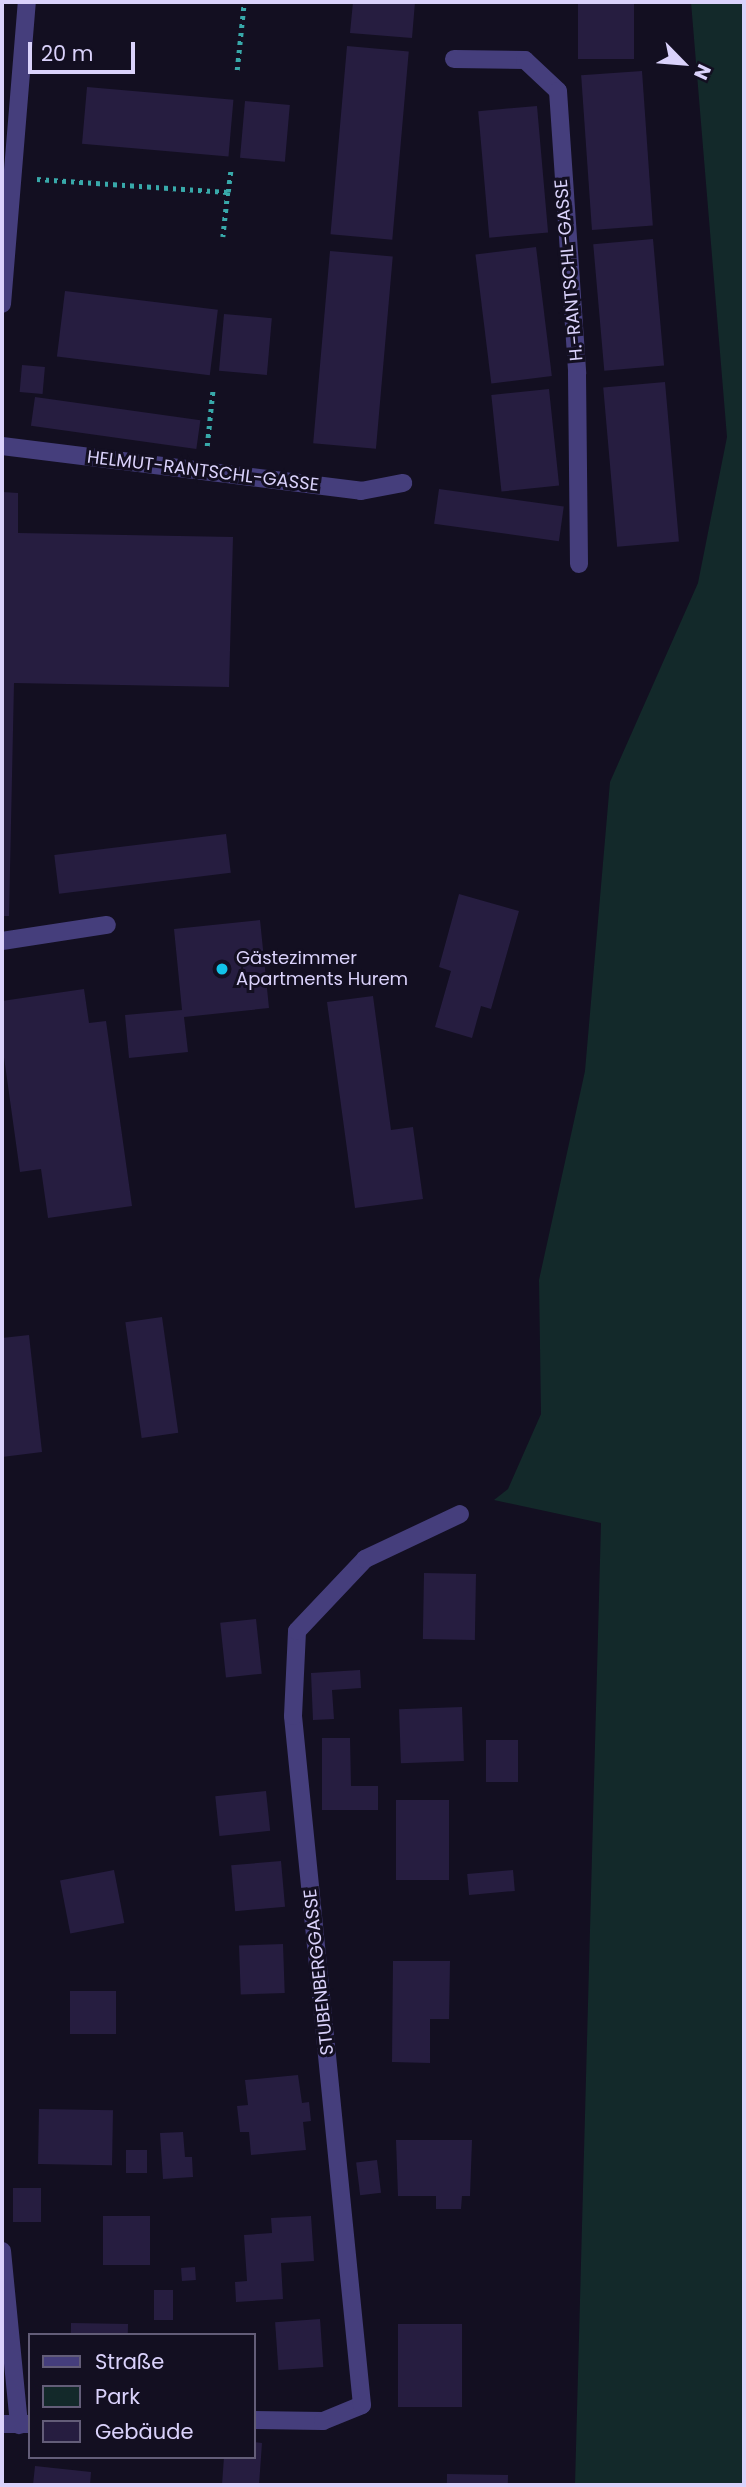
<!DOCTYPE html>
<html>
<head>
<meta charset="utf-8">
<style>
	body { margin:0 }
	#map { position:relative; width:746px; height:2487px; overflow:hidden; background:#130f21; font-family:Poppins,sans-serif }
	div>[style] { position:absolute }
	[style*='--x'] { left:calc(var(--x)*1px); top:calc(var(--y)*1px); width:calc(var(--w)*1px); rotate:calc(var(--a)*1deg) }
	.green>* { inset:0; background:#13292a }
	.building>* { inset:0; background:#261d40; transform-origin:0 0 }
	.path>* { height:4.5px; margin-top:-2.25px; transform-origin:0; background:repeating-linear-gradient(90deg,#38a9aa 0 3.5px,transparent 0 8.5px) }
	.service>* { height:18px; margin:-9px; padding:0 9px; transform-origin:9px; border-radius:9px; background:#453e7c }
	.pedestrian>* { height:18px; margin:-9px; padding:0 9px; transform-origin:9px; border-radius:9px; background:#453e7c }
	.minor>* { height:18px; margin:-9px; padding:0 9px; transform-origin:9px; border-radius:9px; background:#453e7c }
	.dots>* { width:19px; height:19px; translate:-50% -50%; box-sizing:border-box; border:4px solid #130f21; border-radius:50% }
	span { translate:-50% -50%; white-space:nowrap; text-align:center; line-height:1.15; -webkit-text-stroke:6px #130f21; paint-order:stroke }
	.street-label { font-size:18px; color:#dad2fb }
	.poi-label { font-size:18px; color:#dad2fb }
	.left { translate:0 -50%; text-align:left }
	.frame { position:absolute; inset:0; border:4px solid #dad2fb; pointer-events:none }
	.legend { position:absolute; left:28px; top:2333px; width:228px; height:126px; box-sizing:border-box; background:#130f21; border:2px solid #635d78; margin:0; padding:9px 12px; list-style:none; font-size:21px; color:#dad2fb }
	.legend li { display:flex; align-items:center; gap:14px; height:35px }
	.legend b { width:35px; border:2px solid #635d78 }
	.north { position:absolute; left:648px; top:28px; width:70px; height:70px; -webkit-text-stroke:5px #130f21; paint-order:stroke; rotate:115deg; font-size:19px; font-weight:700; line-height:28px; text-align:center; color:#dad2fb }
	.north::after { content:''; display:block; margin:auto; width:24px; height:32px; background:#dad2fb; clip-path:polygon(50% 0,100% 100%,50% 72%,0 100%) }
	.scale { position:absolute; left:28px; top:42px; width:107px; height:32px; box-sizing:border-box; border:4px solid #dad2fb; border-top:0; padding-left:9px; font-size:21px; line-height:24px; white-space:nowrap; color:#dad2fb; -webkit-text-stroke:5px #130f21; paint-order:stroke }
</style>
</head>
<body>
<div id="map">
	<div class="green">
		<div style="clip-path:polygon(691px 2px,744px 2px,744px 2485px,575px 2485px,601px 1523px,494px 1500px,508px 1489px,541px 1414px,539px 1280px,585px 1071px,610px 782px,698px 583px,727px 437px)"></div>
	</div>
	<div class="building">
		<div style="clip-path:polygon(353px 2px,415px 2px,412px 38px,350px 33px)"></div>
		<div style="left:578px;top:2px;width:56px;height:57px"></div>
		<div style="left:347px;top:46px;width:62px;height:189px;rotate:5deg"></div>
		<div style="left:642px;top:71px;width:155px;height:61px;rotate:86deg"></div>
		<div style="left:87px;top:87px;width:147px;height:57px;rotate:5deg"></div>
		<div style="left:245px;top:101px;width:45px;height:57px;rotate:5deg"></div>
		<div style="left:537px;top:106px;width:127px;height:59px;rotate:85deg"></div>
		<div style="left:653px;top:239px;width:127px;height:60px;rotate:85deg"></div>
		<div style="left:536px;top:247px;width:130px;height:61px;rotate:83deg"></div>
		<div style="left:330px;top:251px;width:63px;height:193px;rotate:5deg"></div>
		<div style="left:65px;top:291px;width:154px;height:66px;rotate:7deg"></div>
		<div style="left:224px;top:314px;width:48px;height:57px;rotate:5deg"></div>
		<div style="left:22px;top:365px;width:23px;height:27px;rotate:5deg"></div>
		<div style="left:665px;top:382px;width:160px;height:62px;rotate:85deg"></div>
		<div style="left:549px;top:389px;width:97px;height:58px;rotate:84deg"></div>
		<div style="left:35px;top:397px;width:167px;height:29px;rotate:8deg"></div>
		<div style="left:439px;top:489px;width:126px;height:35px;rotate:8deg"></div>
		<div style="clip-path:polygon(2px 492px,18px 493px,18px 533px,233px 537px,229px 687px,14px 683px,9px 916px,2px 916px)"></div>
		<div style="left:226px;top:834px;width:39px;height:173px;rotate:83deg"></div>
		<div style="clip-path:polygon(459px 894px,519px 911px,491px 1009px,481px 1006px,472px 1038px,435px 1027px,451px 971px,439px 967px)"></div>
		<div style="clip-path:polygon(260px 920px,269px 1008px,184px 1017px,188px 1052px,129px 1058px,125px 1015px,182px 1010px,174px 929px)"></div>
		<div style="clip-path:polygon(84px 989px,89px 1023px,106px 1021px,132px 1206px,48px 1218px,41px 1169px,20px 1172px,2px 1043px,2px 1001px)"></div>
		<div style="clip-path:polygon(373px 996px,391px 1130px,413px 1127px,423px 1199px,355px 1208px,327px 1002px)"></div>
		<div style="left:162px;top:1317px;width:117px;height:37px;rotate:82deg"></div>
		<div style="clip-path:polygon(29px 1335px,42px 1452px,2px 1457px,2px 1338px)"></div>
		<div style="left:424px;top:1573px;width:52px;height:66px;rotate:1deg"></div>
		<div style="left:256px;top:1619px;width:55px;height:36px;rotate:84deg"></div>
		<div style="clip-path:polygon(360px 1670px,361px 1688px,332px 1690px,334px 1719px,313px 1720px,311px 1673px)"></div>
		<div style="left:462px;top:1707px;width:54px;height:63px;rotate:88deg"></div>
		<div style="clip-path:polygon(322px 1738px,350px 1738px,351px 1786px,378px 1786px,378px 1810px,322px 1810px)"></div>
		<div style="left:486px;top:1740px;width:32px;height:42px"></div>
		<div style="left:266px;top:1791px;width:40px;height:51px;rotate:84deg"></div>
		<div style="left:396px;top:1800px;width:53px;height:80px"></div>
		<div style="left:281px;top:1861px;width:46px;height:50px;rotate:85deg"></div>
		<div style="left:114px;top:1870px;width:54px;height:55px;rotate:79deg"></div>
		<div style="left:513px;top:1870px;width:21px;height:46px;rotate:85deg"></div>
		<div style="left:283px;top:1944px;width:49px;height:44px;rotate:88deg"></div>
		<div style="clip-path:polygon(393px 1961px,450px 1961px,449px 2019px,430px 2019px,430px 2063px,392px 2062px)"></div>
		<div style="left:70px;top:1991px;width:46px;height:43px"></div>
		<div style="clip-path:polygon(298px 2075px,302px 2103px,309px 2102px,311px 2121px,303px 2122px,306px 2150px,251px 2155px,249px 2132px,240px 2132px,237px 2106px,248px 2105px,245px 2080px)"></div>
		<div style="left:39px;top:2109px;width:74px;height:55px;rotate:1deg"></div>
		<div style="clip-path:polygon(183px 2132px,185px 2157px,192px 2157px,193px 2177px,163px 2179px,160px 2133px)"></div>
		<div style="clip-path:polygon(396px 2140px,472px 2140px,470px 2196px,462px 2196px,461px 2209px,436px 2209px,436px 2196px,398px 2196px)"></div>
		<div style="left:126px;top:2150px;width:21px;height:23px"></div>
		<div style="left:377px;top:2160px;width:33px;height:21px;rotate:83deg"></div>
		<div style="left:13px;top:2188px;width:28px;height:34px"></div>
		<div style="left:103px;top:2216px;width:47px;height:49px"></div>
		<div style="clip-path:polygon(311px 2216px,314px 2261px,281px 2263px,283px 2299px,236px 2302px,235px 2282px,247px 2281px,244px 2235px,272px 2233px,271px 2218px)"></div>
		<div style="left:195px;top:2267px;width:13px;height:14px;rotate:86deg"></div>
		<div style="left:173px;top:2290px;width:30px;height:19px;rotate:90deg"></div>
		<div style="left:320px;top:2319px;width:48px;height:45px;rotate:86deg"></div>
		<div style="left:71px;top:2323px;width:57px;height:12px;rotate:1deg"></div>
		<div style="left:398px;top:2324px;width:64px;height:83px"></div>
		<div style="clip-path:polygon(254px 2442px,262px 2443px,259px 2485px,222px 2485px,224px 2457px,254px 2457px)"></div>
		<div style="clip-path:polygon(35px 2466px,91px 2472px,90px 2485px,33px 2485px)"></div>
		<div style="left:447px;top:2474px;width:61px;height:11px;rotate:1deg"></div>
	</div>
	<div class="path">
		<div style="--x:237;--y:70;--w:68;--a:-84.1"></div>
		<div style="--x:37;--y:179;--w:191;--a:3.9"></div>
		<div style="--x:228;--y:192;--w:45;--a:96.3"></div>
		<div style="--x:228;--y:192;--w:25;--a:-83"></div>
		<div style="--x:207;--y:446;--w:58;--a:-84.1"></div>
	</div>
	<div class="service">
		<div style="--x:2;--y:941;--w:106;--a:-8.7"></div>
	</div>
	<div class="pedestrian">
		<div style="--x:454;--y:59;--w:71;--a:0.8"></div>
		<div style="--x:525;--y:60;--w:45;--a:43.2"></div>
		<div style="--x:558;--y:91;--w:283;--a:86.1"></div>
		<div style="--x:577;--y:373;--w:191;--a:89.4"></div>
	</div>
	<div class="minor">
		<div style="--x:2;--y:304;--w:303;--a:-85.3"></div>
		<div style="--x:2;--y:446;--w:362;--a:7.1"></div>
		<div style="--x:361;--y:491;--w:43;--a:-10.8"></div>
		<div style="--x:2;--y:2251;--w:175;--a:84.4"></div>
		<div style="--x:254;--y:2420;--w:69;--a:0.8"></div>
		<div style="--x:323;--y:2421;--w:42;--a:-22.3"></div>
		<div style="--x:362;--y:2405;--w:692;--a:-95.72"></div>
		<div style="--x:293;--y:1716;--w:85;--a:-87.3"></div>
		<div style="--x:297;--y:1631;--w:99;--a:-46.6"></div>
		<div style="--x:365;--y:1559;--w:105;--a:-25.3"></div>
		<div style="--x:2;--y:2424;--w:28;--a:0"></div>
	</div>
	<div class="dots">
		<div style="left:222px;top:969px;background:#12c3e8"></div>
	</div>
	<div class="street-label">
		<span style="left:569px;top:270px;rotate:-95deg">H.-RANTSCHL-GASSE</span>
		<span style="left:203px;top:471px;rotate:7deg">HELMUT-RANTSCHL-GASSE</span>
		<span style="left:319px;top:1972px;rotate:-96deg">STUBENBERGGASSE</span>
	</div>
	<div class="poi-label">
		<span class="left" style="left:236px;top:969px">Gästezimmer<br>Apartments Hurem</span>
	</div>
	<div class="frame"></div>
	<ul class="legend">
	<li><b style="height:9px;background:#453e7c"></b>Straße</li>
	<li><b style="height:19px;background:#13292a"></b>Park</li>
	<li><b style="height:19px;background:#261d40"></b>Gebäude</li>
	</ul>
	<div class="north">N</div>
	<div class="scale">20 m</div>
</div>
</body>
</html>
